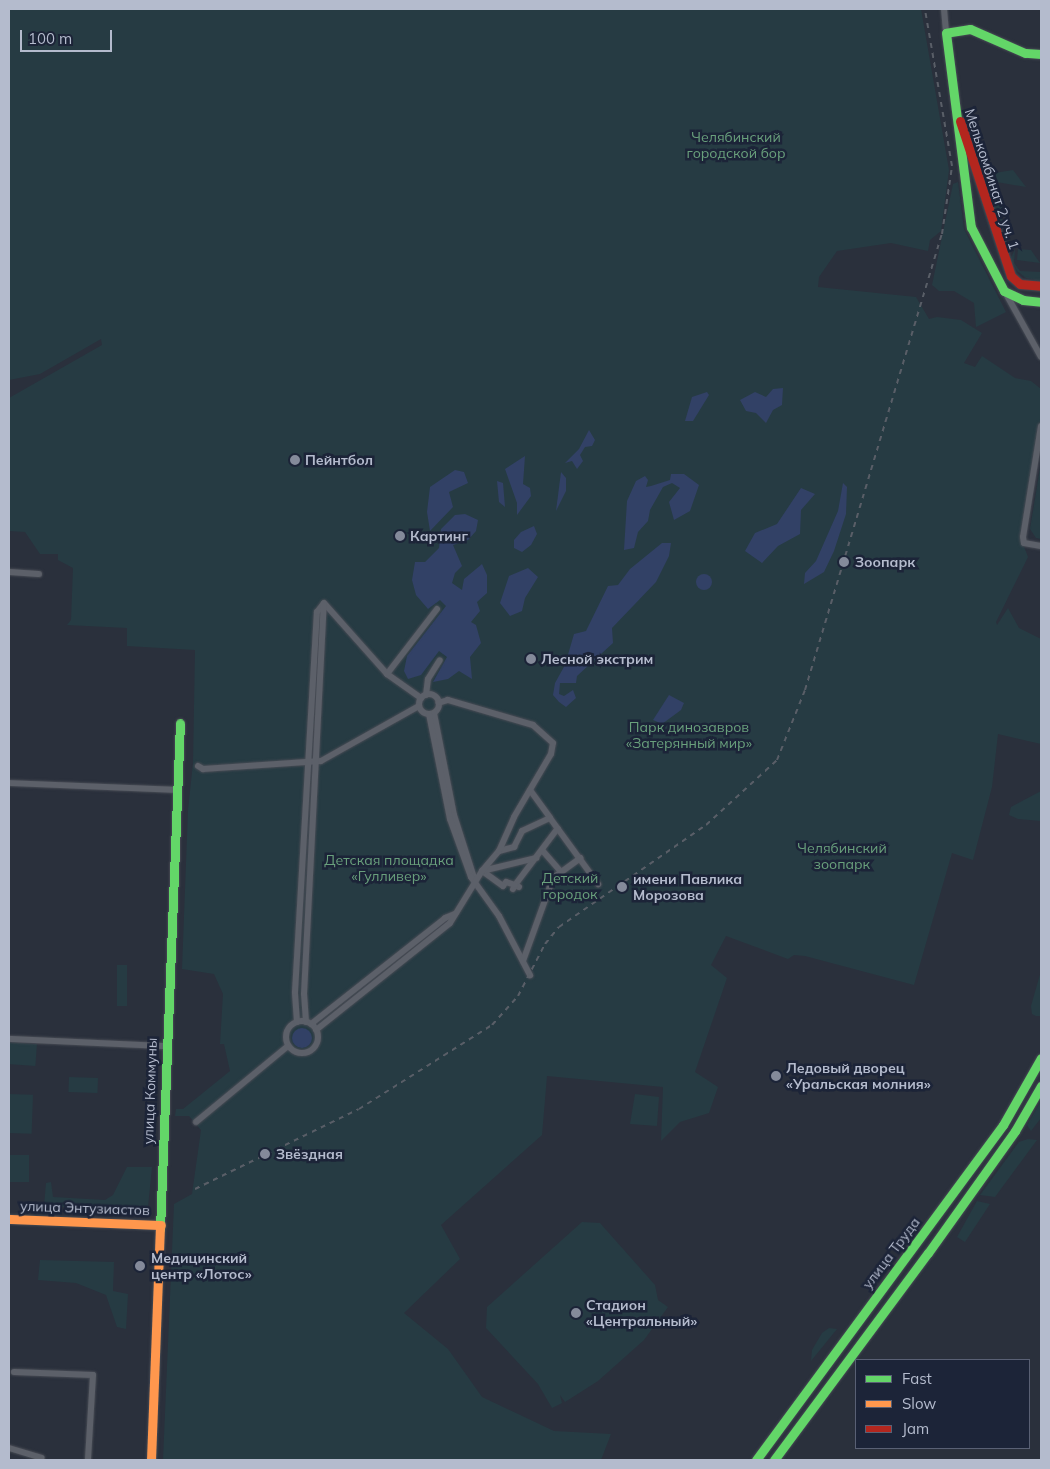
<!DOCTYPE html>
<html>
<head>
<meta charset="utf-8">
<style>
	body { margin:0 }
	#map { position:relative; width:1050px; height:1469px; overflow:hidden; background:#2a303c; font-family:Mulish,sans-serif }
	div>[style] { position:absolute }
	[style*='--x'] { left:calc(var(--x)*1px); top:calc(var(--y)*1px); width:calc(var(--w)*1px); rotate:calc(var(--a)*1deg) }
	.green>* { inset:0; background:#263b43; transform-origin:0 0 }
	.water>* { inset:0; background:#324166 }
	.round { border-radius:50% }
	.roads { filter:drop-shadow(0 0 1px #474b54) drop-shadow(0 0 1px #474b54) }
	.street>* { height:6px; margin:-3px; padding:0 3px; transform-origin:3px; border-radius:3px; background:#5c6069 }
	.street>.ring { margin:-3px; padding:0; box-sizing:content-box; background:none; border:6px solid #5c6069; border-radius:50% }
	.fast>* { height:9px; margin:-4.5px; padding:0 4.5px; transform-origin:4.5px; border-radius:4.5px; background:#63d668 }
	.slow>* { height:9px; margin:-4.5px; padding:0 4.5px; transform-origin:4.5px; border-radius:4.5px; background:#ff974d }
	.jam>* { height:9px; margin:-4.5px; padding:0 4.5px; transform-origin:4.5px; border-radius:4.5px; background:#b3261e }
	.rail>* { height:2px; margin-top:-1px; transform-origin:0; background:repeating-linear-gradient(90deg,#595e67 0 5px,transparent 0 10px) }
	.dots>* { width:14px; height:14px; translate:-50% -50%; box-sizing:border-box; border:2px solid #1c2438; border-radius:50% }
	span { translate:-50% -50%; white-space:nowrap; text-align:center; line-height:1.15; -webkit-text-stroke:5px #1c2438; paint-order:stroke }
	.park-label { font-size:14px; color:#69a07c }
	.street-label { font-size:14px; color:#b4bbcd }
	.poi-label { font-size:14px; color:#b4bbcd; font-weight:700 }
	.left { translate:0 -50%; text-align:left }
	.frame { position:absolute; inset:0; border:10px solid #b4bbcd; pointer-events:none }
	.legend { position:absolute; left:855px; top:1359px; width:175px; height:90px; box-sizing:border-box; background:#1c2438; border:1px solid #596074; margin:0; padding:6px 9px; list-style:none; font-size:15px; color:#b4bbcd }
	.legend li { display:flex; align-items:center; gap:10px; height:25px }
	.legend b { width:25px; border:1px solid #596074 }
	.scale { position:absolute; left:20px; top:30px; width:92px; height:22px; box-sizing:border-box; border:2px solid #b4bbcd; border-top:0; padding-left:6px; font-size:15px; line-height:18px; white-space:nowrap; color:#b4bbcd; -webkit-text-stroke:4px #1c2438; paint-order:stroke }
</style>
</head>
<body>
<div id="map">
	<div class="green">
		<div style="clip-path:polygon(9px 9px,921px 9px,949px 170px,941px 231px,930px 240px,928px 251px,891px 243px,837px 251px,819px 277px,818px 287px,916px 297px,929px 319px,937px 317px,961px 320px,982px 333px,964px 363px,975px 367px,982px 356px,1015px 378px,1031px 381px,1041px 389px,1041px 436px,1020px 536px,1028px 557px,996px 622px,997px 625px,1008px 608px,1019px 628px,1041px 639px,1041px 744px,998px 734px,992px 787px,973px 860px,952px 853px,914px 985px,805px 956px,794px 955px,788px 959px,726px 936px,711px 965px,727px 978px,695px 1072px,718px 1087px,709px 1113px,680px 1122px,661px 1141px,663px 1087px,547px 1076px,542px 1135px,441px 1225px,460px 1259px,404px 1313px,448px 1349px,482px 1397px,554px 1431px,611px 1434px,601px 1460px,163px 1460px,174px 1204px,192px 1194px,201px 1130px,189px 1116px,175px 1116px,176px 1109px,183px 1109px,230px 1071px,224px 1044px,220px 1044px,223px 994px,214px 974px,182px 969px,188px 810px,193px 763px,195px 650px,127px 646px,127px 628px,67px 625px,71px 620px,73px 568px,58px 560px,58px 554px,40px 554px,25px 532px,9px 531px,9px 398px,102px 345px,101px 339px,40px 374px,9px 380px)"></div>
		<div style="clip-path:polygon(1013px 170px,1026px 187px,991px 181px,982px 175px)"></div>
		<div style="clip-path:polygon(958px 182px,964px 229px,1006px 312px,976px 327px,974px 303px,954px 291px,939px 291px,932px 285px,953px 184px)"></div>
		<div style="clip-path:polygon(993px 199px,1003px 203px,1001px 233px,990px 201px)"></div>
		<div style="clip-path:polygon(1015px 249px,1014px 263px,1020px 271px,1041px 272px,1041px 281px,1026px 278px,1017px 271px,1011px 258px)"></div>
		<div style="clip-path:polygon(1018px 249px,1031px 250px,1040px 263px,1017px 260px)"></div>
		<div style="clip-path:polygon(1041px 462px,1041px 539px,1036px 538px,1030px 529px)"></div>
		<div style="clip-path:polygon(1041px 791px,1041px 821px,1018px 819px,1009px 815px,1011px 807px)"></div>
		<div style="left:117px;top:965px;width:10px;height:41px"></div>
		<div style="clip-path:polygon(1041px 971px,1041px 1016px,1036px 1016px,1032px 1014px,1031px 1006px)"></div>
		<div style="left:9px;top:1042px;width:28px;height:22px;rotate:4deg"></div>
		<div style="left:69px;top:1077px;width:29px;height:15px;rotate:2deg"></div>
		<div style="left:9px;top:1094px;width:24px;height:39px;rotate:2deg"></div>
		<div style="clip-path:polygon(635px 1094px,659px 1097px,657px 1126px,630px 1124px)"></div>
		<div style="clip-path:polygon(1041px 1101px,1041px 1118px,1031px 1131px,1027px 1125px)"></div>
		<div style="clip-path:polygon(1028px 1139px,1037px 1140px,995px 1197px,980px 1195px,1019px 1142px)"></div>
		<div style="left:9px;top:1155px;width:20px;height:27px"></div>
		<div style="clip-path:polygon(127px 1167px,152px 1167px,148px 1207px,143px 1211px,44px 1206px,46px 1183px,51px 1182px,53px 1197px,105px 1200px,113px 1195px)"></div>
		<div style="clip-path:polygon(977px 1201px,990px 1204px,965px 1242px,957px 1237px)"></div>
		<div style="clip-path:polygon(582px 1222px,600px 1223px,655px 1285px,658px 1300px,668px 1307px,644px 1340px,598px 1381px,565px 1402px,560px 1395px,562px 1403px,552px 1408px,538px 1384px,486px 1328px,487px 1307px)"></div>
		<div style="clip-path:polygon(40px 1260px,114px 1262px,113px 1291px,128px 1294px,126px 1329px,117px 1327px,106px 1295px,76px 1283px,38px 1280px)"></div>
		<div style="clip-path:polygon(829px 1328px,837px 1329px,811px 1361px,812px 1350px,822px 1333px)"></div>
	</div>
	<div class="water">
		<div style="clip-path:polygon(783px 388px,782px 405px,773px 410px,766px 423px,756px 413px,746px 411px,740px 400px,755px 392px,766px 397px,773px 389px)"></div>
		<div style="clip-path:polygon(707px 392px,709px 395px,693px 421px,685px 421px,692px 397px)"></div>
		<div style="clip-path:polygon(589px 430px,595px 440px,592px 446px,585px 447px,580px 455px,583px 461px,577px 469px,572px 461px,565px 463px,579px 449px)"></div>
		<div style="clip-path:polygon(525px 456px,523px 484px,530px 488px,531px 496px,517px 515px,517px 503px,505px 469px)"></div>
		<div style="clip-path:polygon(455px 470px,464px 472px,468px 483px,449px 492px,453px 507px,430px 531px,427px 512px,430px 487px)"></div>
		<div style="clip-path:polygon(561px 472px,566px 478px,566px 491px,556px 511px)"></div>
		<div style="clip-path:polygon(671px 474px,684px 474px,699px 485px,690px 511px,674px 520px,669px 502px,680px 488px,672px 483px,663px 487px,650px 510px,648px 521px,638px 532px,634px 548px,624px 550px,627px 501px,636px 481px,645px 476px,648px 480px,646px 487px,651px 486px,670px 480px)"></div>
		<div style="clip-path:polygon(497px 481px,503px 483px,505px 507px,499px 502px)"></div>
		<div style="clip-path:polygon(843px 483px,847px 487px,846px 514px,834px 551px,824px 572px,804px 584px,805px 573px,816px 561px,838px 511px)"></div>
		<div style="clip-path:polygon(801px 488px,815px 494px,801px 510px,800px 534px,778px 546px,762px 563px,745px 551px,755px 533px,777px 524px)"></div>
		<div style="clip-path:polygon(465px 514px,478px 520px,476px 531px,468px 540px,453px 545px,462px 566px,455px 573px,452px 583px,462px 590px,464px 579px,482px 564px,487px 575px,487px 593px,477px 602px,480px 611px,471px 622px,476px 625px,481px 643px,470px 657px,472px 679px,459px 671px,448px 679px,433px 682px,447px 657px,439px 651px,421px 675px,408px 679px,404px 671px,407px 656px,446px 606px,440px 600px,428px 609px,416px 595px,412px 580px,415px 562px,425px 562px,439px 548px,441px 529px,455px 515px)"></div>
		<div style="clip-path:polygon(534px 526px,537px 534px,531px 545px,522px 552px,514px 548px,514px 540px,521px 532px)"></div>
		<div style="clip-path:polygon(662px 543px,671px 543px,669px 556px,656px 582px,612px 628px,613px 643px,577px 676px,576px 683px,560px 683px,559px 694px,564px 696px,573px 690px,576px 698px,566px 707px,559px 702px,553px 695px,555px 683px,565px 665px,574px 634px,586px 631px,608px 586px,618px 585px,630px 569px)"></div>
		<div style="clip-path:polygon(528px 568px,538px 577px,525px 598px,522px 611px,510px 616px,500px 603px,509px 576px)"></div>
		<div class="round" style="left:696px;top:574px;width:16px;height:16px"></div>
		<div style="clip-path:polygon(669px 695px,684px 703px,681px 710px,662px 724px,653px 720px)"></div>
		<div class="round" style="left:292px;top:1028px;width:20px;height:20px"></div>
	</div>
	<div class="roads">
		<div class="street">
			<div style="--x:944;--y:9;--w:24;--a:85"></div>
			<div style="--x:1005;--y:292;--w:74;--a:61"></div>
			<div style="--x:1041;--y:426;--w:112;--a:99.2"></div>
			<div style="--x:1023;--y:537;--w:6;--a:81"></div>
			<div style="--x:1024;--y:543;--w:17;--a:10"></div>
			<div style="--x:9;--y:572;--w:30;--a:4"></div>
			<div style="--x:324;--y:603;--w:95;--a:48.4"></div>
			<div style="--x:387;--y:674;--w:42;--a:35.2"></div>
			<div style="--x:387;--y:674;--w:82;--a:-52.4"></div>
			<div class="ring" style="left:419px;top:694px;width:14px;height:14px"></div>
			<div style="--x:426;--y:695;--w:16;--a:-83"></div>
			<div style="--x:428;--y:679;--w:22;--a:-58"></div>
			<div style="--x:434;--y:713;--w:104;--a:78.9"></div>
			<div style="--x:454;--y:815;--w:69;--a:72.3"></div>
			<div style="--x:429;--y:714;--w:107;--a:78.7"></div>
			<div style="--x:450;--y:819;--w:62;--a:70.1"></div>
			<div style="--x:471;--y:877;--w:48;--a:54.3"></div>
			<div style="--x:499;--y:916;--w:67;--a:62.3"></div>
			<div style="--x:198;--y:766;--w:6;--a:31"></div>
			<div style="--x:203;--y:769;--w:118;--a:-3.9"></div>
			<div style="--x:321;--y:761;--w:112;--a:-29.3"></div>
			<div style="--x:9;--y:783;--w:167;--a:2.4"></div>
			<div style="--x:530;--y:790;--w:34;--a:54"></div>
			<div style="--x:542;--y:850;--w:29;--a:49"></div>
			<div style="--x:499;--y:851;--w:16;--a:-15"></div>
			<div style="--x:514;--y:847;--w:18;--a:-63"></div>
			<div style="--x:522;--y:831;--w:31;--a:-25"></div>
			<div style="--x:550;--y:818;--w:82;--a:54"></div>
			<div style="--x:519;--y:887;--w:4;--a:-153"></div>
			<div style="--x:515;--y:885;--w:71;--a:-53"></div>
			<div style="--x:513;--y:889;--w:4;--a:-63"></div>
			<div style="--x:515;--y:885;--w:9;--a:-162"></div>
			<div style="--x:506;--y:882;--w:5;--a:127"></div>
			<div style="--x:503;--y:886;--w:26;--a:-144"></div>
			<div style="--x:482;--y:871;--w:56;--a:-13.5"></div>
			<div style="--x:523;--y:961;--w:88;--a:-70.1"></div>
			<div style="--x:553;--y:878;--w:34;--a:-36"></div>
			<div class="ring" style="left:286px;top:1021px;width:26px;height:26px"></div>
			<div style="--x:297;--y:1022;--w:30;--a:-94"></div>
			<div style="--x:295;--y:992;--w:381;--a:-86.7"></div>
			<div style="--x:317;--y:612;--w:11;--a:-52"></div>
			<div style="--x:306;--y:1022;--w:28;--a:-94"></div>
			<div style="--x:304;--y:994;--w:391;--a:-87.1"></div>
			<div style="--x:311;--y:1024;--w:171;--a:-38.3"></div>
			<div style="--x:445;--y:918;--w:11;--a:-22"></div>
			<div style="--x:316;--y:1030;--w:171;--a:-38.6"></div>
			<div style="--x:450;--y:923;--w:61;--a:-58.4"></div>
			<div style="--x:482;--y:871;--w:26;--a:-50"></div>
			<div style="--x:499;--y:851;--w:37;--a:-66"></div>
			<div style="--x:514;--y:817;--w:73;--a:-59.6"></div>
			<div style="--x:551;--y:754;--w:11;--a:-80"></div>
			<div style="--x:553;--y:743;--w:27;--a:-138"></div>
			<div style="--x:533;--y:725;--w:89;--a:-163.6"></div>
			<div style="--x:448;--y:700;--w:10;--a:163"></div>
			<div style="--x:9;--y:1039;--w:156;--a:2.6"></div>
			<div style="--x:196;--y:1122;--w:119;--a:-39.6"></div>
			<div style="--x:14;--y:1372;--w:79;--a:2.2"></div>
			<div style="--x:93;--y:1375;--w:85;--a:93.4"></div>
			<div style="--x:9;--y:1448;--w:34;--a:17"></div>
		</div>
		<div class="fast">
			<div style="--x:1041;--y:54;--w:16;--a:-176"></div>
			<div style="--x:1025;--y:53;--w:60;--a:-156.4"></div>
			<div style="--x:970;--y:29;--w:24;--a:171"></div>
			<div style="--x:946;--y:33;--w:196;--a:82.7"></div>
			<div style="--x:971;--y:227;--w:72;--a:62.7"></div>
			<div style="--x:1004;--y:291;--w:21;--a:25"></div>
			<div style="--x:1023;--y:300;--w:18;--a:6"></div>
			<div style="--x:160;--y:1229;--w:506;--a:-87.74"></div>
			<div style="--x:756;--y:1460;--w:416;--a:-53.6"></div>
			<div style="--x:1003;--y:1125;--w:77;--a:-60.4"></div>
			<div style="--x:774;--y:1460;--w:258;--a:-53.4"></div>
			<div style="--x:928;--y:1253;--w:150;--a:-54.5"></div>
			<div style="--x:1015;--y:1131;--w:52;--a:-60"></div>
		</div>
		<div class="slow">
			<div style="--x:9;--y:1219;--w:152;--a:2.3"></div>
			<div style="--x:151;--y:1460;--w:231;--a:-87.8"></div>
		</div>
		<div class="jam">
			<div style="--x:960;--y:121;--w:163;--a:71.8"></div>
			<div style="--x:1011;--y:276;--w:12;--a:42"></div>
			<div style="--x:1020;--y:284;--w:21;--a:5"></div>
		</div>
	</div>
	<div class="rail">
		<div style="--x:195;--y:1189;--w:182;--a:-26"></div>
		<div style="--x:359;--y:1109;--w:157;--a:-32.3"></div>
		<div style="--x:492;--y:1025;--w:39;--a:-48"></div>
		<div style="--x:518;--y:996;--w:59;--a:-62.6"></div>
		<div style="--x:545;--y:944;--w:22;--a:-51"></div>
		<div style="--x:559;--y:927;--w:179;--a:-34.8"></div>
		<div style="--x:706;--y:825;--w:96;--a:-42.5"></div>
		<div style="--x:777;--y:760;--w:75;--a:-68.2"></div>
		<div style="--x:805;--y:690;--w:476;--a:-73.3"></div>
		<div style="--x:942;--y:234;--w:69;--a:-81.6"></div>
		<div style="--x:952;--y:166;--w:159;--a:-99.8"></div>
	</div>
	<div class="dots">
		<div style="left:295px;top:460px;background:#848a9a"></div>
		<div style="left:400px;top:536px;background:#848a9a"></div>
		<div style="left:844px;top:562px;background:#848a9a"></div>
		<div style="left:531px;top:659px;background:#848a9a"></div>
		<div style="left:622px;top:887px;background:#848a9a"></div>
		<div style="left:776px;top:1076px;background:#848a9a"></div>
		<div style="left:265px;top:1154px;background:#848a9a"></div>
		<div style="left:140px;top:1266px;background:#848a9a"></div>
		<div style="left:576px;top:1313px;background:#848a9a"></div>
	</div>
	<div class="park-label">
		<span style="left:736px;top:145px">Челябинский<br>городской бор</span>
		<span style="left:689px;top:735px">Парк динозавров<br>«Затерянный мир»</span>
		<span style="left:842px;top:856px">Челябинский<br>зоопарк</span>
		<span style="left:389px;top:868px">Детская площадка<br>«Гулливер»</span>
		<span style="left:570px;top:886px">Детский<br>городок</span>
	</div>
	<div class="street-label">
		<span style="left:992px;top:179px;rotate:72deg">Мелькомбинат 2 уч. 1</span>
		<span style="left:150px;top:1091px;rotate:-88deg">улица Коммуны</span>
		<span style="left:85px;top:1208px;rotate:2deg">улица Энтузиастов</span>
		<span style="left:891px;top:1253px;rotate:-53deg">улица Труда</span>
	</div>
	<div class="poi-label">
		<span class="left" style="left:305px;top:460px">Пейнтбол</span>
		<span class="left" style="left:410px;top:536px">Картинг</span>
		<span class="left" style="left:855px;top:562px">Зоопарк</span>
		<span class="left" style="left:541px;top:659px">Лесной экстрим</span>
		<span class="left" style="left:633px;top:887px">имени Павлика<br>Морозова</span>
		<span class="left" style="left:786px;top:1076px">Ледовый дворец<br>«Уральская молния»</span>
		<span class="left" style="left:276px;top:1154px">Звёздная</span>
		<span class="left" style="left:151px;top:1266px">Медицинский<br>центр «Лотос»</span>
		<span class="left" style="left:586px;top:1313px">Стадион<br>«Центральный»</span>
	</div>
	<div class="frame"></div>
	<ul class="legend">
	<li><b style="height:6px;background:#63d668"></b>Fast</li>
	<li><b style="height:6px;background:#ff974d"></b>Slow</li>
	<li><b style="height:6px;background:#b3261e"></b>Jam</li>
	</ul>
	<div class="scale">100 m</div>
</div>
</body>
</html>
